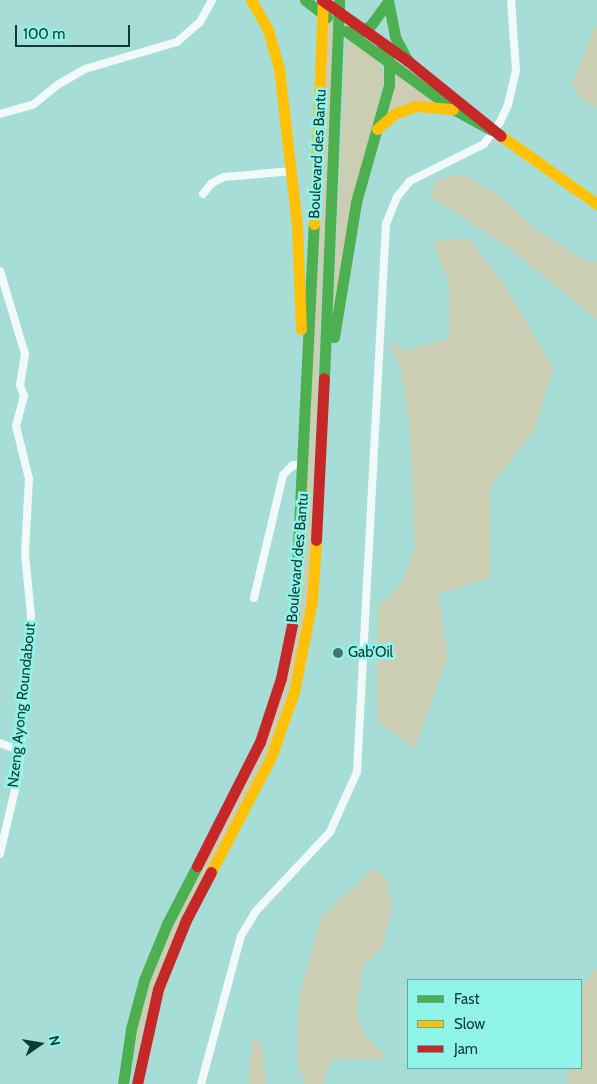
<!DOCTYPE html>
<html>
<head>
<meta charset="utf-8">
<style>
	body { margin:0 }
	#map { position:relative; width:597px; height:1084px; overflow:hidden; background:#a6ddd6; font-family:Cabin,sans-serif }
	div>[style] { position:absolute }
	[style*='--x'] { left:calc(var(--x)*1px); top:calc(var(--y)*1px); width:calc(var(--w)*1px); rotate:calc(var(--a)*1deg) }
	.green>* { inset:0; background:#ccceb3 }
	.street>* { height:8px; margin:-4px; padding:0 4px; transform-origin:4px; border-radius:4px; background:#f2faf9 }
	.fast>* { height:11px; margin:-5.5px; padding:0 5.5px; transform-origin:5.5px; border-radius:5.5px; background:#4caf50 }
	.slow>* { height:11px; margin:-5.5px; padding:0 5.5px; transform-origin:5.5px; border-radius:5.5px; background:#ffc107 }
	.jam>* { height:11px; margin:-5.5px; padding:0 5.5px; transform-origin:5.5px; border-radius:5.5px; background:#c62828 }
	.dots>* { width:14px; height:14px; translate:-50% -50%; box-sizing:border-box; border:2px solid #90f4e8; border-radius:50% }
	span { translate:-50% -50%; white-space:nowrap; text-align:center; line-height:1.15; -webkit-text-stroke:5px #90f4e8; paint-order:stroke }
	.street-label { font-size:15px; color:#0f3b37 }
	.poi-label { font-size:15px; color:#0f3b37 }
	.left { translate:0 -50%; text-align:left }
	.legend { position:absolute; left:407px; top:979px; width:175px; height:90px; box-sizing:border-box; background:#90f4e8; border:1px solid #5caaa1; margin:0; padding:6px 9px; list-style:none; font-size:15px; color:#0f3b37 }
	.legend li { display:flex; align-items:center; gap:10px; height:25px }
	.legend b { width:25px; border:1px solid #5caaa1 }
	.north { position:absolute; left:15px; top:1019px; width:50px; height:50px; -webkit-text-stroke:4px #90f4e8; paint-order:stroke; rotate:77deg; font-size:14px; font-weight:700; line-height:20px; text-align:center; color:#0f3b37 }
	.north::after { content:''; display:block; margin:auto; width:18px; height:22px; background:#0f3b37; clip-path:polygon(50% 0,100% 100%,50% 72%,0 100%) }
	.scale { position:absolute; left:15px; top:25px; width:115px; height:22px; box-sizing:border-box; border:2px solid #0f3b37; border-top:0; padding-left:6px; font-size:15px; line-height:18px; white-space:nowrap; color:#0f3b37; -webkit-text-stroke:4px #90f4e8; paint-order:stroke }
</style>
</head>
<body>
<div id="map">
	<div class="green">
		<div style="clip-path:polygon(327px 19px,334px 24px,308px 590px,296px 662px,273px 738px,153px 990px,133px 1067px,139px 1010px,165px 942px,263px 751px,285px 683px)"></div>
		<div style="clip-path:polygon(597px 23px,597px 108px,581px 98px,572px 83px)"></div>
		<div style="clip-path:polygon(346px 39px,376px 59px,385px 75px,333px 314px)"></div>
		<div style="clip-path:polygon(394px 72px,435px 101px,384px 117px)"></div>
		<div style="clip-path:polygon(463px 174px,499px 195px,534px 228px,584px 260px,597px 262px,597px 320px,508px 247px,431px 197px,435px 180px)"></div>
		<div style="clip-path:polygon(469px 238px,506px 287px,553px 368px,534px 431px,490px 487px,490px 578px,438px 594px,448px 656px,415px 749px,377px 721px,378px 606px,400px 586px,415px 547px,410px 434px,402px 372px,388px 339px,404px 351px,449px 339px,449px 284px,433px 241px)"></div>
		<div style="clip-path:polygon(373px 869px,386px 877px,392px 909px,381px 950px,364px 964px,356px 1009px,363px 1033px,387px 1057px,367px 1060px,332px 1058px,323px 1084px,305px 1084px,297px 1062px,299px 999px,321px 917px)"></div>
		<div style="clip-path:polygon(597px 967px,597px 1084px,567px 1084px,571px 1068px,581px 1068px,581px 988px)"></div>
		<div style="clip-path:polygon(252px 1040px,262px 1043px,266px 1084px,248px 1084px)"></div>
	</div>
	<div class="street">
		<div style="--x:0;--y:114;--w:35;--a:-16"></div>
		<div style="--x:34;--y:104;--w:32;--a:-39"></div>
		<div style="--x:59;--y:84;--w:30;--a:-30"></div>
		<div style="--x:85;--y:69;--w:96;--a:-16.4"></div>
		<div style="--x:177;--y:42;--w:30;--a:-41"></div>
		<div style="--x:200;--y:22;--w:25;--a:-61"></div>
		<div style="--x:203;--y:194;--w:14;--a:-51"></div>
		<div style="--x:212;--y:183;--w:13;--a:-27"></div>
		<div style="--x:224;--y:177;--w:68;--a:-5"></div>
		<div style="--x:0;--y:271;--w:87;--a:73.2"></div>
		<div style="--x:25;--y:354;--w:31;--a:99"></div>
		<div style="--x:20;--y:385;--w:12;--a:70"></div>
		<div style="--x:24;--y:396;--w:31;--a:105"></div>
		<div style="--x:16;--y:426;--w:55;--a:76.2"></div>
		<div style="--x:29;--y:479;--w:75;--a:93.1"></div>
		<div style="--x:25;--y:554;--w:61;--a:84.4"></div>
		<div style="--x:31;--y:615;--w:163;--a:94.6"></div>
		<div style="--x:18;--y:777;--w:79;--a:103.2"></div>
		<div style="--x:254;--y:598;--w:126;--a:-76.7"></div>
		<div style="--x:283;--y:475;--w:13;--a:-45"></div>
		<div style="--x:292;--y:466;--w:12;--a:-14"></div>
		<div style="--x:0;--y:743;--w:19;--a:21"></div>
		<div style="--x:201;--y:1084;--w:153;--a:-74.9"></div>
		<div style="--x:241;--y:936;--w:29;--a:-59"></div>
		<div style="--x:256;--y:911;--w:108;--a:-46.9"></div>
		<div style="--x:330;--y:832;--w:66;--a:-65.8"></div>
		<div style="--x:357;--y:772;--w:549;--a:-86.97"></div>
		<div style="--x:386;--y:224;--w:29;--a:-68"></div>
		<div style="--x:397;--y:197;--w:21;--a:-51"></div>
		<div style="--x:410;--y:181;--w:83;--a:-26.6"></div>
		<div style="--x:484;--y:144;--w:27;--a:-54"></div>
		<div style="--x:500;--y:122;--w:19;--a:-65"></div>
		<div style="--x:508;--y:105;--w:35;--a:-77"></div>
		<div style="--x:516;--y:71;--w:71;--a:-94"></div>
	</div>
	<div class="fast">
		<div style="--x:305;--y:0;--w:28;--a:38"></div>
		<div style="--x:388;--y:0;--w:38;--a:79"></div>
		<div style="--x:395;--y:37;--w:27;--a:62"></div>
		<div style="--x:346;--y:31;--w:132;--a:36.1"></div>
		<div style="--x:453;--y:109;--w:43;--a:28.9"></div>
		<div style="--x:348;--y:32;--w:14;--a:-4"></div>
		<div style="--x:362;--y:31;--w:11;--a:-34"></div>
		<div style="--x:371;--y:25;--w:29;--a:-54"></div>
		<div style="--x:334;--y:337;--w:137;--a:-80.7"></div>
		<div style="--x:356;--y:202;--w:122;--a:-74.2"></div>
		<div style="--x:389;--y:85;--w:24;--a:-90"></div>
		<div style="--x:389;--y:61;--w:17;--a:-114"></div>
		<div style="--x:324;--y:378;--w:378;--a:-87.7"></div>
		<div style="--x:297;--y:567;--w:343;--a:-87.2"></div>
		<div style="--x:123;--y:1084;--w:56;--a:-81.7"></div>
		<div style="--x:131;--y:1029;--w:51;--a:-75.1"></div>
		<div style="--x:144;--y:980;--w:61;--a:-67.7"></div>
		<div style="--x:167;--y:924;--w:65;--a:-62.7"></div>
	</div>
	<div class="slow">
		<div style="--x:251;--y:0;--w:34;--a:60"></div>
		<div style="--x:268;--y:30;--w:40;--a:74"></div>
		<div style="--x:279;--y:68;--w:159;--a:83.5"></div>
		<div style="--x:297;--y:226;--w:103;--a:87.8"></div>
		<div style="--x:377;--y:129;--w:23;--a:-41"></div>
		<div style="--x:394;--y:114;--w:23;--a:-20"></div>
		<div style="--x:416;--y:106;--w:37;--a:5"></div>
		<div style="--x:501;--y:136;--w:118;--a:35.3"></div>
		<div style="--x:314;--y:224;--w:224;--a:-87.7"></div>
		<div style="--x:211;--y:872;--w:130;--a:-62.4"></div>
		<div style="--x:271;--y:757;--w:69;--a:-70.5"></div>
		<div style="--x:294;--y:692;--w:93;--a:-78.8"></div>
		<div style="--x:312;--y:601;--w:61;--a:-86.2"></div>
	</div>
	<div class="jam">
		<div style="--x:322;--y:0;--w:105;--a:35.3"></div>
		<div style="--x:408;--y:61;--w:119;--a:38.9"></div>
		<div style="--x:316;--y:540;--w:162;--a:-87.2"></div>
		<div style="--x:197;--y:866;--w:139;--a:-63.1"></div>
		<div style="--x:260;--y:742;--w:67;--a:-71.8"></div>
		<div style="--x:281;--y:678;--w:59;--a:-78.3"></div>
		<div style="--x:293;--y:620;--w:53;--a:-85.7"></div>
		<div style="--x:137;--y:1084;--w:97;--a:-77.5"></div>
		<div style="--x:158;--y:989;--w:74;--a:-67.9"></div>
		<div style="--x:186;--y:920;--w:54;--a:-62.5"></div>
	</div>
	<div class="dots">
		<div style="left:338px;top:653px;background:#44746f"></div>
	</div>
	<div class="street-label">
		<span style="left:318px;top:154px;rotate:-87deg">Boulevard des Bantu</span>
		<span style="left:298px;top:558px;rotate:-85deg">Boulevard des Bantu</span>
		<span style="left:22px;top:705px;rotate:-84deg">Nzeng Ayong Roundabout</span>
	</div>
	<div class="poi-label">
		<span class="left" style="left:348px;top:653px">Gab’Oil</span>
	</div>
	<ul class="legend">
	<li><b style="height:6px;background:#4caf50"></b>Fast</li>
	<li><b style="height:6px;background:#ffc107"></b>Slow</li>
	<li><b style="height:6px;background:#c62828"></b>Jam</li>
	</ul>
	<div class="north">N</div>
	<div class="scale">100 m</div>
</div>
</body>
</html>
